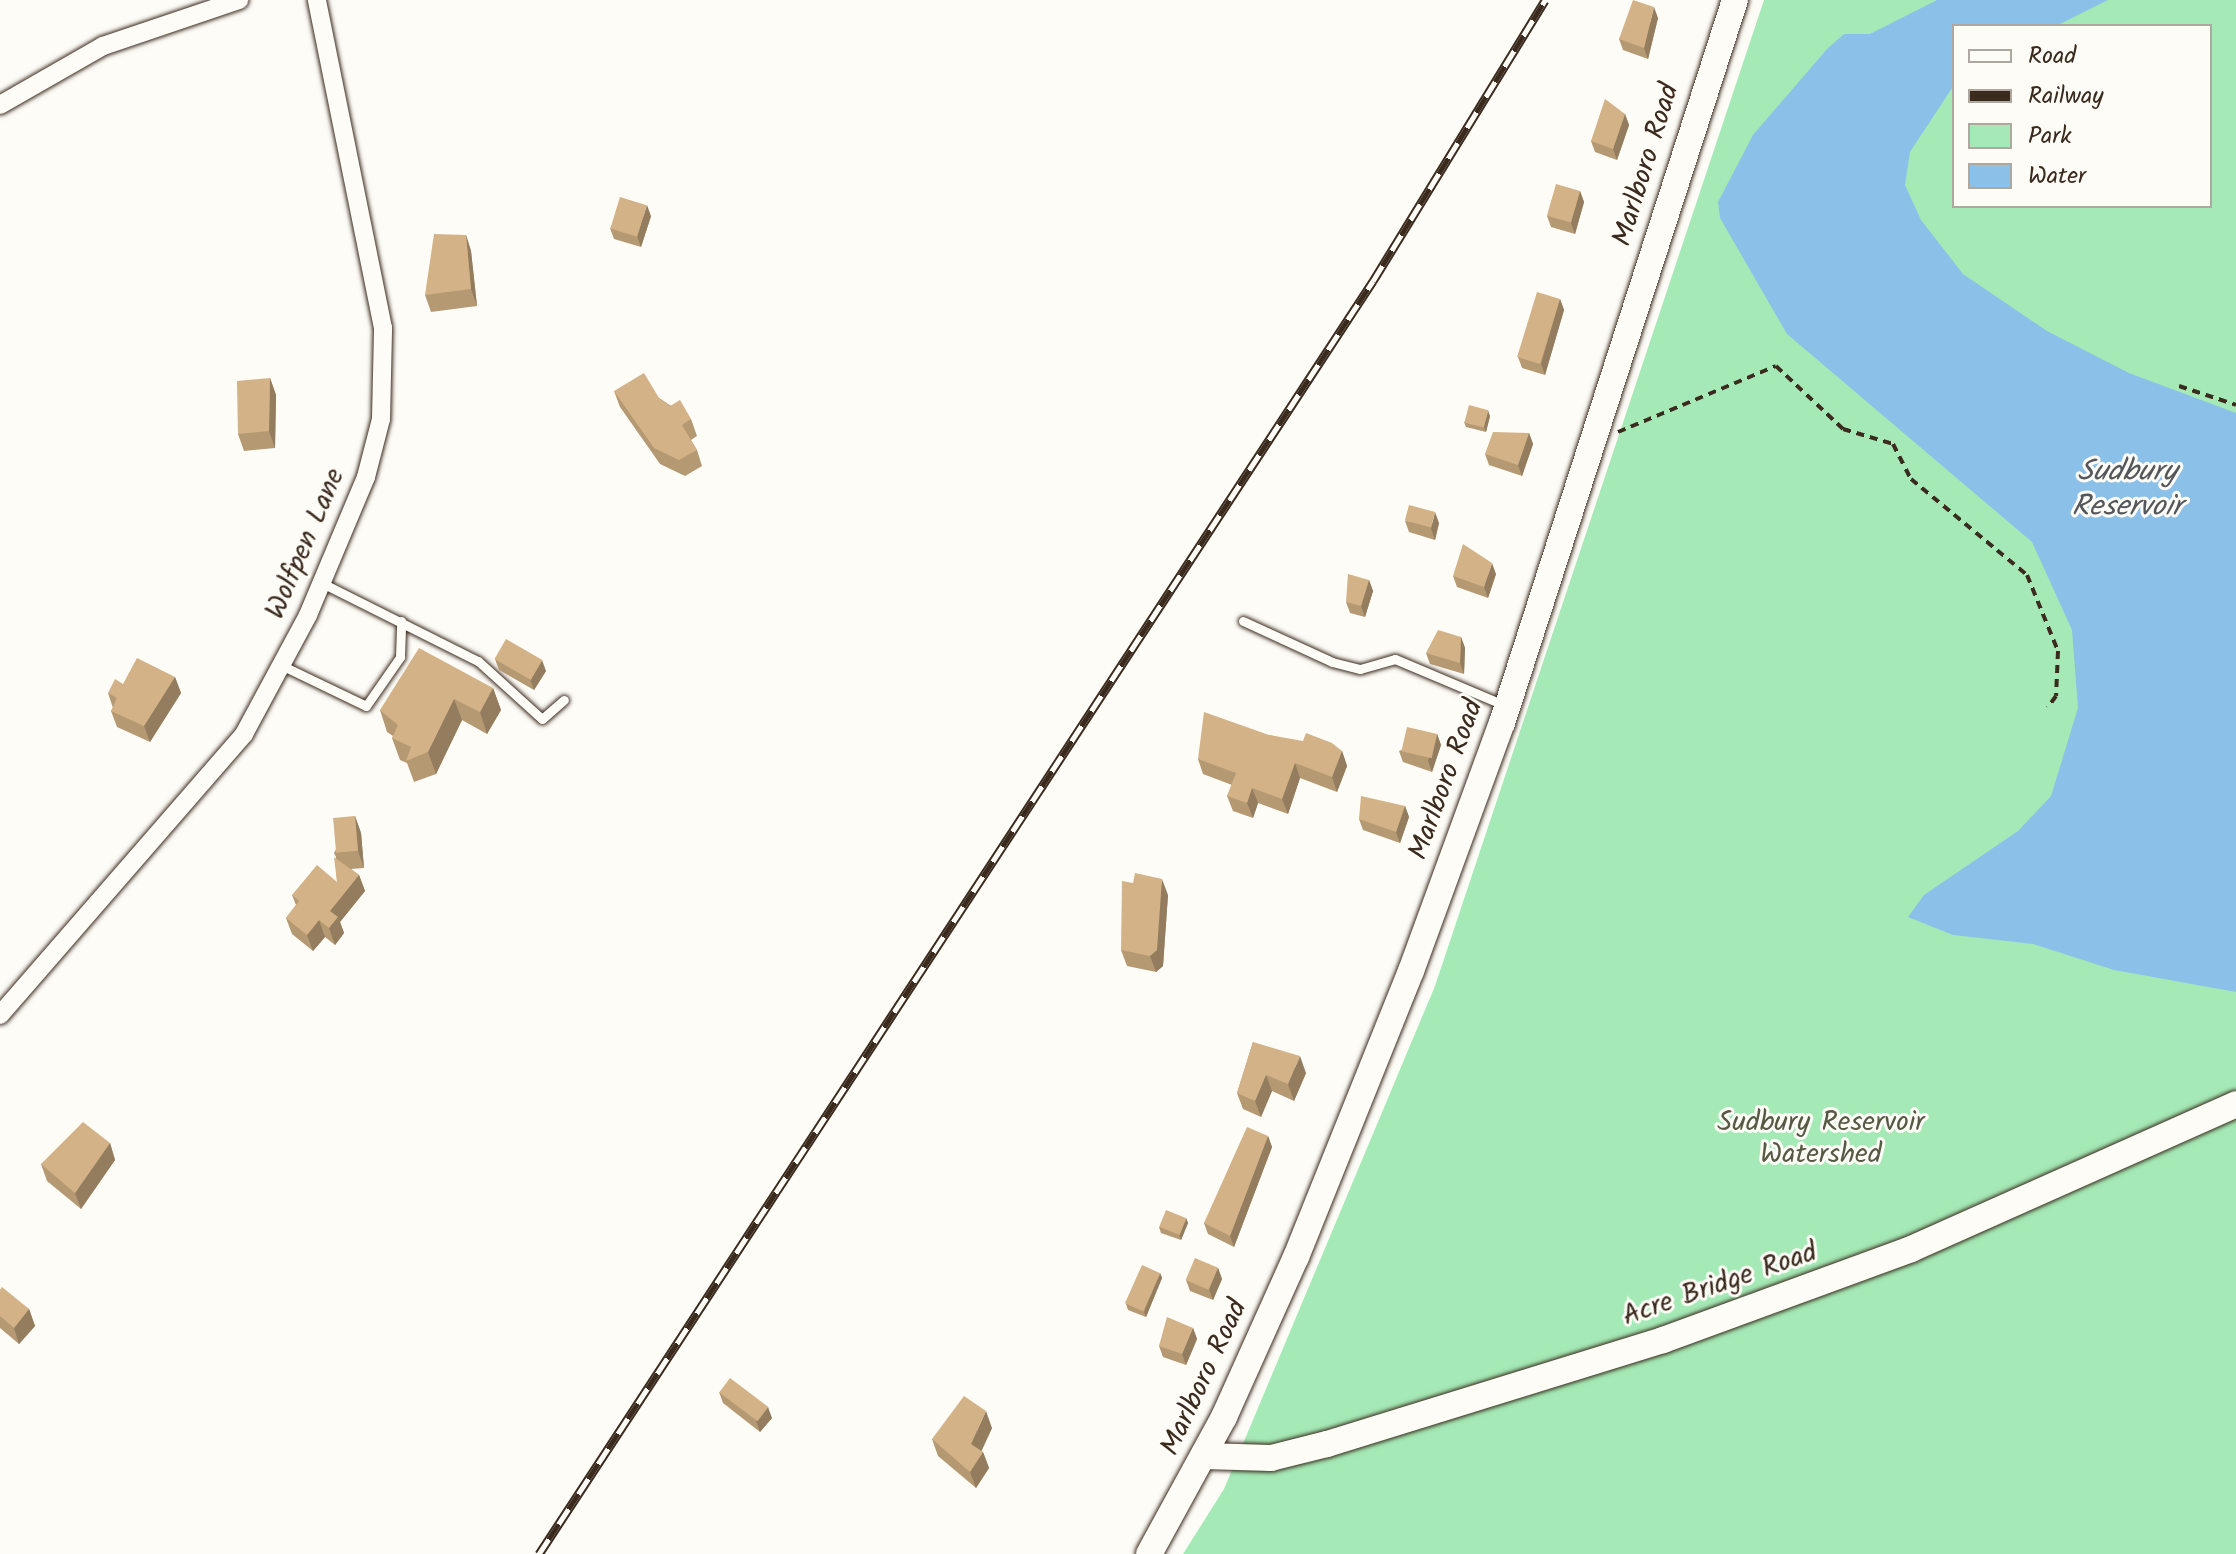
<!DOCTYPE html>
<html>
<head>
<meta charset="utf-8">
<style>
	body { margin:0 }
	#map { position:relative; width:2236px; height:1554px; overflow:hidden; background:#fdfcf7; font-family:Kalam,sans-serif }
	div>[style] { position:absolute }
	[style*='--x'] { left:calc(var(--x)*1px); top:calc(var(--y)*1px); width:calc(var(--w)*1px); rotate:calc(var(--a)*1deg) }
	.green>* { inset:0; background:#a5eab6 }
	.water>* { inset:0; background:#8bc0e8 }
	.path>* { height:4px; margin-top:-2px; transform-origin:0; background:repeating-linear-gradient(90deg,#3b2a1e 0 8px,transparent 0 14px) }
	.roads { filter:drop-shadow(0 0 2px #3b2a1e) drop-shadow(0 0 2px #3b2a1e) }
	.lane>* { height:9px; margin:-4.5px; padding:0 4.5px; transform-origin:4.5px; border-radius:4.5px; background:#fdfcf7 }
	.street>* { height:18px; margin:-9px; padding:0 9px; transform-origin:9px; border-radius:9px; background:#fdfcf7 }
	.secondary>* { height:26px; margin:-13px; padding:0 13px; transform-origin:13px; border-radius:13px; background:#fdfcf7 }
	.rail>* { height:9px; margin-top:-4.5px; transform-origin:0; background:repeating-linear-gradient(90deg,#fdfcf7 0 18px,#3b2a1e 0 36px); box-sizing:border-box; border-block:2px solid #3b2a1e }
	.wall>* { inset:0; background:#b59973 }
	.shaded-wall>* { inset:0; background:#937d5e }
	.building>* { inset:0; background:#d2b286; transform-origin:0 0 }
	span { translate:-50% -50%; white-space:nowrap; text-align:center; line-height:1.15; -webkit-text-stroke:6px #fdfcf7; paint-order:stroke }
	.street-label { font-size:28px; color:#3b2a1e }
	.park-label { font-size:28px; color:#565a44 }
	.water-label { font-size:30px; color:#53575b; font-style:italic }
	.legend { position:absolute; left:1952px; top:24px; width:260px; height:184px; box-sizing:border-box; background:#fdfcf7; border:2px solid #afa8a0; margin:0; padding:10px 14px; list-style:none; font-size:24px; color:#3b2a1e }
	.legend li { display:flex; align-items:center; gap:16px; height:40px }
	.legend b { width:40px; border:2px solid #afa8a0 }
</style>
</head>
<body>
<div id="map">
	<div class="green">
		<div style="clip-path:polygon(evenodd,1764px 0,2236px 0,2236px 1554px,1183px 1554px,1224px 1489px,1435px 986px,1764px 0,1954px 26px,2210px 26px,2210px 206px,1954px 206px,1954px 26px)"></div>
	</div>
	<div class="water">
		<div style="clip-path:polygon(1937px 0,2108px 0,2056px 26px,1954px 26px,1954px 85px,1910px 152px,1905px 185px,1921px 220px,1963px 274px,2047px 331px,2129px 373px,2236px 413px,2236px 992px,2114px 970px,2033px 944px,1953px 935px,1908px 917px,1924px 895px,2018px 831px,2051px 796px,2078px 708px,2072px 630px,2032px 542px,1787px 334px,1720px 218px,1718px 202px,1753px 135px,1827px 49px,1844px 34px,1870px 34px)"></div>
	</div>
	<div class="path">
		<div style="--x:2179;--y:386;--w:60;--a:18.4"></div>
		<div style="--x:1618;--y:432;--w:171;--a:-22.7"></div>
		<div style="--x:1776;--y:366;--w:92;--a:43.2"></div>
		<div style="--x:1843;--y:429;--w:52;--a:16.7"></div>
		<div style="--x:1893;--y:444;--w:39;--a:63"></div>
		<div style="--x:1911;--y:479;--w:151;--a:39.6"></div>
		<div style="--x:2027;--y:575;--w:82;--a:67.8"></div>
		<div style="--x:2058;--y:651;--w:45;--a:92.5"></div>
		<div style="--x:2056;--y:696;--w:14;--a:126"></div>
	</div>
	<div class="roads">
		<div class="lane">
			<div style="--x:322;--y:583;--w:174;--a:26.6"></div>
			<div style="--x:478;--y:661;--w:86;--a:42.2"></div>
			<div style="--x:542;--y:719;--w:29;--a:-41"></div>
			<div style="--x:1243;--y:621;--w:98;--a:24.7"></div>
			<div style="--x:1332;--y:662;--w:29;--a:14"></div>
			<div style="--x:1360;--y:669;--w:36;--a:-16"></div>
			<div style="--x:1395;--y:659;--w:118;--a:22.9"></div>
			<div style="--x:283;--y:666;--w:92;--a:25.7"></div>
			<div style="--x:366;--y:706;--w:60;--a:-55.2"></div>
			<div style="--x:400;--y:657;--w:36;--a:-88"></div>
		</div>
		<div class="street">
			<div style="--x:0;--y:105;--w:119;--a:-29.8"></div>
			<div style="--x:103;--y:46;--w:144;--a:-18.7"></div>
			<div style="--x:0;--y:1015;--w:372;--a:-49"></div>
			<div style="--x:244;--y:734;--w:135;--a:-61.7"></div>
			<div style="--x:308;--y:615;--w:150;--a:-67.2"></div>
			<div style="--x:366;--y:477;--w:60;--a:-75.5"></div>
			<div style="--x:381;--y:419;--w:91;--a:-88.7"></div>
			<div style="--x:383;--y:328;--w:335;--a:-101.4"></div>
		</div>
		<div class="secondary">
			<div style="--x:1204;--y:1456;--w:67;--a:1.7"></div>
			<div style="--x:1271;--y:1458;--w:58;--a:-14"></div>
			<div style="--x:1327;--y:1444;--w:352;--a:-17.2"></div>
			<div style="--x:1663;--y:1340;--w:264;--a:-20.1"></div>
			<div style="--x:1911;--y:1249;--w:356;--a:-24"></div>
			<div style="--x:1149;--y:1554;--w:156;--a:-61.3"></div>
			<div style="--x:1224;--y:1417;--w:175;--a:-65.8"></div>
			<div style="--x:1296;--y:1257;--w:308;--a:-68.1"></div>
			<div style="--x:1411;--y:971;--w:264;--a:-69.9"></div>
			<div style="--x:1502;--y:723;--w:760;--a:-72.14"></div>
		</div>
	</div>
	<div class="rail">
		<div style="--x:539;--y:1554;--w:1522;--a:-56.77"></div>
		<div style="--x:1373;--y:281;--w:329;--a:-58.5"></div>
	</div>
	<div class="wall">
		<div style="clip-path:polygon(1658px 18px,1648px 59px,1623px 50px,1619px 39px)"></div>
		<div style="clip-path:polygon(1625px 114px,1629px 125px,1617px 160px,1595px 152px,1591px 141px)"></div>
		<div style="clip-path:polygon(1580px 191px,1584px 202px,1575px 234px,1551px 227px,1547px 216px)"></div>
		<div style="clip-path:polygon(651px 216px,641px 247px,614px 239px,610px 228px)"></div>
		<div style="clip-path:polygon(466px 235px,471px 251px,477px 306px,431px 312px,425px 295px)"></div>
		<div style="clip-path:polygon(1560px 299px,1564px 310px,1545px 375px,1522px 368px,1518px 357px)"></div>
		<div style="clip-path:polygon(270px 378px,276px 395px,275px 448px,244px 451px,238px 434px)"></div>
		<div style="clip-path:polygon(614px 391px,659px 398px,691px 419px,697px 436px,691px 440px,697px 450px,702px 466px,685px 476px,660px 464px,620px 407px)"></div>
		<div style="clip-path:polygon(1490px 416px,1486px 432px,1466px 427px,1464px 422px)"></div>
		<div style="clip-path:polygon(1529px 433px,1533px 444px,1522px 476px,1489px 465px,1485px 454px)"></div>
		<div style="clip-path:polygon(1405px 521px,1439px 523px,1435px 540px,1409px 532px)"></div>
		<div style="clip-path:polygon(1496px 574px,1488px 598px,1457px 587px,1453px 576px)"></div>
		<div style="clip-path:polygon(1369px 580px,1373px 591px,1365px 617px,1350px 613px,1346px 602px)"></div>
		<div style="clip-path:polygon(1461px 637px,1465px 648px,1464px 674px,1430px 664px,1426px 653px)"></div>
		<div style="clip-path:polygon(495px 659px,546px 671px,534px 690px,499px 670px)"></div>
		<div style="clip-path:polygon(175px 677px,181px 693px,150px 742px,117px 727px,111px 711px,113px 708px,108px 693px,123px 684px)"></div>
		<div style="clip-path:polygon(493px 688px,501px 710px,487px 734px,462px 720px,436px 774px,414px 782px,407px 763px,400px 760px,392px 738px,393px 736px,387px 732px,380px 710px)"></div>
		<div style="clip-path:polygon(1437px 734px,1441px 745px,1432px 772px,1403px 762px,1399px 751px)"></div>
		<div style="clip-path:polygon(1269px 735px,1342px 751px,1347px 766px,1337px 792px,1300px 778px,1288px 814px,1258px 803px,1253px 818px,1233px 811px,1227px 796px,1232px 785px,1203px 774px,1198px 759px)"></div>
		<div style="clip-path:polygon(1405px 806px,1409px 817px,1400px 843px,1363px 830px,1359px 819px)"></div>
		<div style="clip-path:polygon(355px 816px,361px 833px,364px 868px,351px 869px,359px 875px,365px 891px,340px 922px,344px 933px,335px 945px,325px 937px,313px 951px,292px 934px,286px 918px,296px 905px,292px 895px,337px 882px,336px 857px,334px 853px)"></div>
		<div style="clip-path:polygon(1168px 895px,1163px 966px,1156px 972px,1127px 966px,1121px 950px)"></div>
		<div style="clip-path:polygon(1253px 1042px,1306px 1073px,1294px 1101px,1272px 1091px,1261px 1117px,1243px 1109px,1237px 1093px)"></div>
		<div style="clip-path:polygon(1268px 1136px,1272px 1147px,1234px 1247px,1208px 1234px,1204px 1223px)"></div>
		<div style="clip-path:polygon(110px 1143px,115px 1160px,81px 1209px,47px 1181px,41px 1164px)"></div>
		<div style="clip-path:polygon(1186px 1218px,1188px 1223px,1181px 1240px,1161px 1233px,1159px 1227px)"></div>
		<div style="clip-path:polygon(1218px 1268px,1222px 1279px,1213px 1300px,1190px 1291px,1186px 1280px)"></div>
		<div style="clip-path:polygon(1160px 1273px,1162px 1278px,1146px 1317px,1128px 1310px,1126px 1304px)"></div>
		<div style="clip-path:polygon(0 1290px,29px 1309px,35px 1326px,19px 1344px,0 1328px)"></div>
		<div style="clip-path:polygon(1193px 1328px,1197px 1339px,1186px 1365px,1163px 1357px,1159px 1346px)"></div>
		<div style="clip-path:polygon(719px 1392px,772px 1418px,760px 1432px,723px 1403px)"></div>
		<div style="clip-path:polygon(992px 1428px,981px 1451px,983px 1452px,989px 1468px,976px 1488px,938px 1456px,932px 1439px)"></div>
	</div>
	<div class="shaded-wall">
		<div style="clip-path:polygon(1654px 7px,1658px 18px,1648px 59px,1644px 48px)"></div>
		<div style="clip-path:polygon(1625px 114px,1629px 125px,1617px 160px,1613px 149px)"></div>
		<div style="clip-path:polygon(1580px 191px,1584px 202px,1575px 234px,1571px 223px)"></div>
		<div style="clip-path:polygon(647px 205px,651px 216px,641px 247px,637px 236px)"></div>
		<div style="clip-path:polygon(466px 235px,471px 251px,477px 306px,471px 289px)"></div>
		<div style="clip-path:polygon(1560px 299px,1564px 310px,1545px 375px,1541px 364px)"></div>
		<div style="clip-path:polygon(270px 378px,276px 395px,275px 448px,269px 431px)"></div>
		<div style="clip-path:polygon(1488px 410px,1490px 416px,1486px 432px,1484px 427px)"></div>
		<div style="clip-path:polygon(1529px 433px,1533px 444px,1522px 476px,1518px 465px)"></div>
		<div style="clip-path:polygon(1435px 512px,1439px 523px,1435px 540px,1431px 529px)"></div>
		<div style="clip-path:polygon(1492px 563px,1496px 574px,1488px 598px,1484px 587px)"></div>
		<div style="clip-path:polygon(1369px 580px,1373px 591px,1365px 617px,1361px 606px)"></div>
		<div style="clip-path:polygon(1461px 637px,1465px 648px,1464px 674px,1460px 663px)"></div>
		<div style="clip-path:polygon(542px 660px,546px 671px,534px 690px,530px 679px)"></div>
		<div style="clip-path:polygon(175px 677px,181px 693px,150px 742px,144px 726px)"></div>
		<div style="clip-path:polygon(493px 688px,501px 710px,487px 734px,480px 712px)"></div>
		<div style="clip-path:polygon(454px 699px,462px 720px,436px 774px,428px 752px)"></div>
		<div style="clip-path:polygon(1437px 734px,1441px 745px,1432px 772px,1428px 761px)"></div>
		<div style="clip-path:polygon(1342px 751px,1347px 766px,1337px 792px,1332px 777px)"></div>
		<div style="clip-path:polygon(1295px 763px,1300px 778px,1288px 814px,1282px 799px)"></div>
		<div style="clip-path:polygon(1252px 788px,1258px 803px,1253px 818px,1247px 803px)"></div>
		<div style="clip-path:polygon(1405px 806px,1409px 817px,1400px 843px,1396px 832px)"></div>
		<div style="clip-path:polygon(355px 816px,361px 833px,364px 868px,358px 851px)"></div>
		<div style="clip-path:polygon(359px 875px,365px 891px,340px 922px,344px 933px,335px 945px,329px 928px,330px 911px)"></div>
		<div style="clip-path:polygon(1162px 879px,1168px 895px,1163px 966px,1156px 972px,1150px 956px)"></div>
		<div style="clip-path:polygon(319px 920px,325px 937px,313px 951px,307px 935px)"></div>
		<div style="clip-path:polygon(1300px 1056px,1306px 1073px,1294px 1101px,1288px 1084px)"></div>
		<div style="clip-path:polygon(1266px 1075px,1272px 1091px,1261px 1117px,1255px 1101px)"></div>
		<div style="clip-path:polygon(1268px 1136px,1272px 1147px,1234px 1247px,1230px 1236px)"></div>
		<div style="clip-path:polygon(110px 1143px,115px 1160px,81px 1209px,75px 1193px)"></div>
		<div style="clip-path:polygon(1186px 1218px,1188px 1223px,1181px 1240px,1179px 1235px)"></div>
		<div style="clip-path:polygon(1218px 1268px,1222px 1279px,1213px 1300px,1209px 1289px)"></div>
		<div style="clip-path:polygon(1160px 1273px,1162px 1278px,1146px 1317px,1144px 1312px)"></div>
		<div style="clip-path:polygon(29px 1309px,35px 1326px,19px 1344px,14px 1328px)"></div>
		<div style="clip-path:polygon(1193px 1328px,1197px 1339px,1186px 1365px,1182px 1354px)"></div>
		<div style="clip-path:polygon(768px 1407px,772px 1418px,760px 1432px,756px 1421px)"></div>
		<div style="clip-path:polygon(986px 1411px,992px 1428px,977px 1461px,971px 1444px)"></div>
		<div style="clip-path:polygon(983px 1452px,989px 1468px,976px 1488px,970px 1472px)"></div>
	</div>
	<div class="building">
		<div style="clip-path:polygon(1633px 0,1654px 7px,1644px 48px,1619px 39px)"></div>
		<div style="clip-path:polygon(1605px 99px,1625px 114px,1613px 149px,1591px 141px)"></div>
		<div style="left:1556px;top:184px;width:25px;height:33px;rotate:16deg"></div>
		<div style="left:620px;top:197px;width:28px;height:33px;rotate:17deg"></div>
		<div style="clip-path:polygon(434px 234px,466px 235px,471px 289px,425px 295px)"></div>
		<div style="left:1537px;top:292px;width:24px;height:68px;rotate:17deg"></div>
		<div style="clip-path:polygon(644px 373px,659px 398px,670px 406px,680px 400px,691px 419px,682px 425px,697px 450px,679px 460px,654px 448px,614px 391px)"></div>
		<div style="clip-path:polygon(270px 378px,269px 431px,238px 434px,237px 381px)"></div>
		<div style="left:1469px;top:405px;width:20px;height:18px;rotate:15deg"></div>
		<div style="clip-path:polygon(1493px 432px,1529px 433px,1518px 465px,1485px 454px)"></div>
		<div style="left:1409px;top:505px;width:27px;height:16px;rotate:15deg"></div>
		<div style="clip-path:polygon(1463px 544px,1492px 563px,1484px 587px,1453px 576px)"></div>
		<div style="clip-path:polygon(1348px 574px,1369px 580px,1361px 606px,1346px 602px)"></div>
		<div style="clip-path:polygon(1438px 630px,1461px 637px,1460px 663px,1426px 653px)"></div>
		<div style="left:506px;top:639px;width:42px;height:23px;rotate:30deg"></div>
		<div style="clip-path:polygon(419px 648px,493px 688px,480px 712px,454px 699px,428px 752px,406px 761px,411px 747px,392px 738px,398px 725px,380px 710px)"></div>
		<div style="clip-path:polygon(137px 658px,175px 677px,144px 726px,111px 711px,117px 698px,108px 693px,115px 679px,123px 684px)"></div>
		<div style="clip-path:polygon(1204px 712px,1269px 735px,1303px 741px,1306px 733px,1332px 743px,1342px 751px,1332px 777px,1295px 763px,1282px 799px,1252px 788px,1247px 803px,1227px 796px,1236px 773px,1198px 759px)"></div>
		<div style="left:1407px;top:727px;width:31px;height:25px;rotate:13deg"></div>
		<div style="clip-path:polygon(1361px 796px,1405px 806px,1396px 832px,1359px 819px)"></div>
		<div style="left:355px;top:816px;width:35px;height:22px;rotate:85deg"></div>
		<div style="clip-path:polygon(334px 857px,359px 875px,330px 911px,338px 917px,329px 928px,319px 920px,307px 935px,286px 918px,299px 901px,292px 895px,317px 865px,337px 882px)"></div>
		<div style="clip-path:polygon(1135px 873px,1162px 879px,1157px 950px,1150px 956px,1121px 950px,1122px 881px,1133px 883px)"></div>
		<div style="clip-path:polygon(1253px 1042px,1300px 1056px,1288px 1084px,1266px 1075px,1255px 1101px,1237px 1093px)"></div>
		<div style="clip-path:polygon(83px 1122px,110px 1143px,75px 1193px,41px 1164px)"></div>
		<div style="clip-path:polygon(1247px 1127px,1268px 1136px,1230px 1236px,1204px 1223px)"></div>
		<div style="left:1166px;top:1210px;width:22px;height:18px;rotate:22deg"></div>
		<div style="left:1195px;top:1258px;width:25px;height:24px;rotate:23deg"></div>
		<div style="left:1142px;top:1265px;width:20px;height:42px;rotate:24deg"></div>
		<div style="clip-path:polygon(2px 1287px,29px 1309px,14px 1328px,0 1316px,0 1290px)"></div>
		<div style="clip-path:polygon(1167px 1317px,1193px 1328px,1182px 1354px,1159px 1346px)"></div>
		<div style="left:730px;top:1378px;width:48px;height:18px;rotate:37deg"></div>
		<div style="clip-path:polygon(964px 1396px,986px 1411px,971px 1444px,983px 1452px,970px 1472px,932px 1439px)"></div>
	</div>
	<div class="street-label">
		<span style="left:1647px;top:165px;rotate:-73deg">Marlboro Road</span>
		<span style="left:306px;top:544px;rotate:-67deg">Wolfpen Lane</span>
		<span style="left:1447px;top:780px;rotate:-70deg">Marlboro Road</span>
		<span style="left:1720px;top:1285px;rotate:-19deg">Acre Bridge Road</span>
		<span style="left:1205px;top:1378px;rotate:-65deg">Marlboro Road</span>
	</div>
	<div class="park-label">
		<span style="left:1821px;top:1139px">Sudbury Reservoir<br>Watershed</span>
	</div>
	<div class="water-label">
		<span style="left:2127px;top:489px">Sudbury<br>Reservoir</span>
	</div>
	<ul class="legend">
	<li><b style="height:10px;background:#fdfcf7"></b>Road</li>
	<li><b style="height:10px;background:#3b2a1e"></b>Railway</li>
	<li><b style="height:22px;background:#a5eab6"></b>Park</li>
	<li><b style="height:22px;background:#8bc0e8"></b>Water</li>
	</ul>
</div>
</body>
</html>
